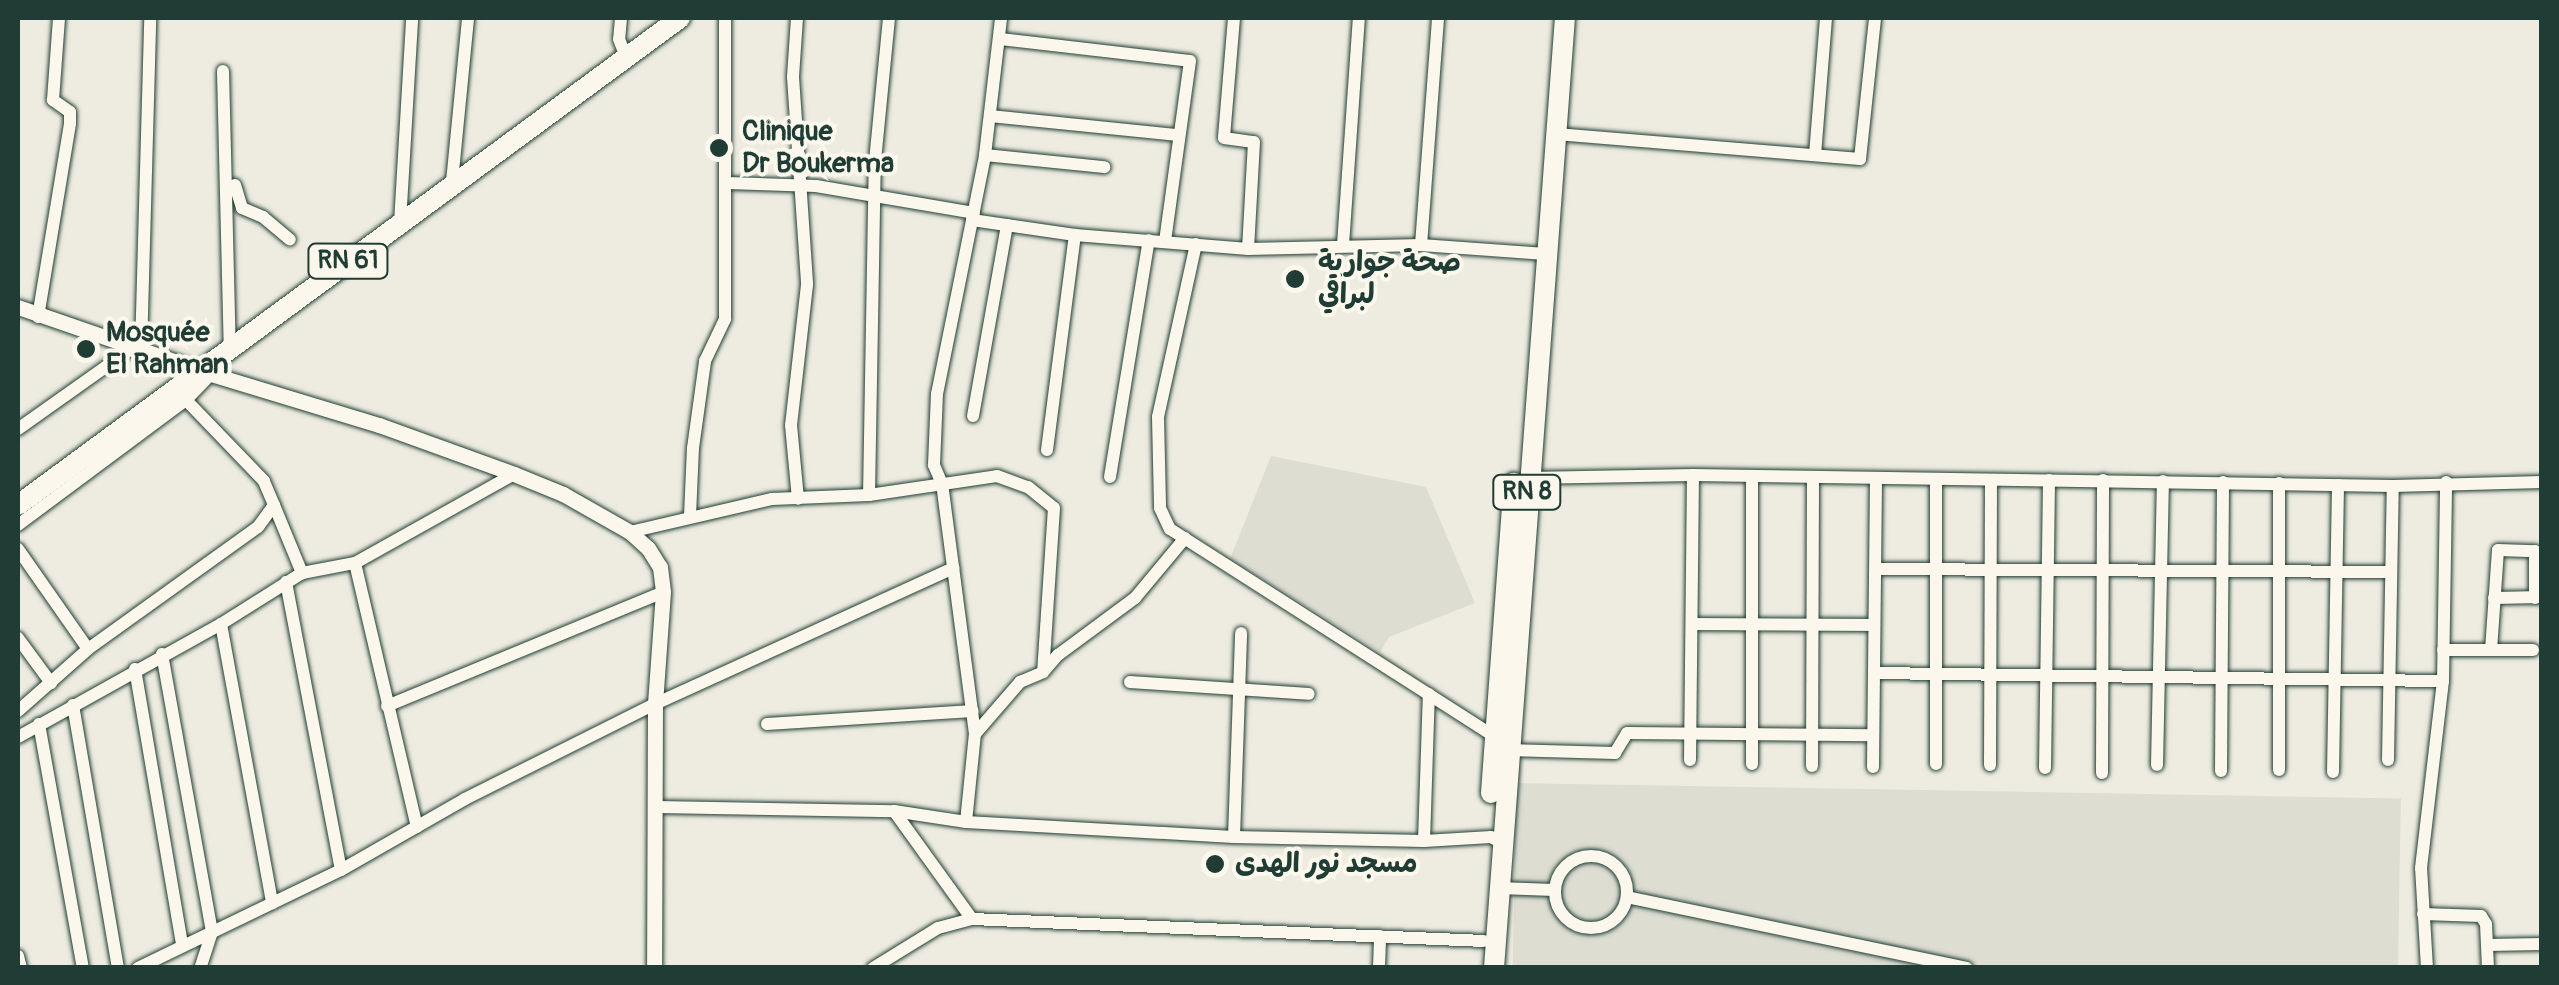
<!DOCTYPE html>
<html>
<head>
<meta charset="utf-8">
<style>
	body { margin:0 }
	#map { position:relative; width:2559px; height:985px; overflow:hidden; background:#eeece1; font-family:Pangolin,"Playpen Sans Arabic",sans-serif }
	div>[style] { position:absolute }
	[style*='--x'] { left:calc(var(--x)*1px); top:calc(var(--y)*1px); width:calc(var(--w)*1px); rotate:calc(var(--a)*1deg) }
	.built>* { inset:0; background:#ddddd2; transform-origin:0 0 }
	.roads { filter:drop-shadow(0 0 2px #1f3d34) drop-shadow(0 0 2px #1f3d34) }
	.minor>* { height:12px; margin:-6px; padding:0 6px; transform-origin:6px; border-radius:6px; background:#fbf7ec }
	.minor>.ring { margin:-6px; padding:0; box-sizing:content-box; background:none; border:12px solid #fbf7ec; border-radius:50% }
	.tertiary>* { height:15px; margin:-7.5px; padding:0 7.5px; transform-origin:7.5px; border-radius:7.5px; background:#fbf7ec }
	.primary>* { height:20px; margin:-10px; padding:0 10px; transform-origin:10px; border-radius:10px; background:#fbf7ec }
	.dots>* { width:28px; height:28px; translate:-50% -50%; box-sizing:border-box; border:5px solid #fbf7ec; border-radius:50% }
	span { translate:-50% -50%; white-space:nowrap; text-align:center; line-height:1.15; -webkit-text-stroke:8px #fbf7ec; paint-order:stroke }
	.shield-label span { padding:2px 8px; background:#fbf7ec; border:2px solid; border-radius:8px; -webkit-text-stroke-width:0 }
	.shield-label { font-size:25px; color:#1f3d34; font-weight:700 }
	.poi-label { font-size:28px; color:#1f3d34; font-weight:700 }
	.left { translate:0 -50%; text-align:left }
	.frame { position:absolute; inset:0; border:20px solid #1f3d34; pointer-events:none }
</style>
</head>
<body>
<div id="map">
	<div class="built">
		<div style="clip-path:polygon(1271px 456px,1426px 487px,1475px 603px,1389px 637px,1380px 652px,1230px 559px)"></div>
		<div style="left:1516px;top:783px;width:885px;height:185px;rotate:1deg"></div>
	</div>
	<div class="roads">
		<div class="minor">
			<div style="--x:621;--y:18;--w:21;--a:95"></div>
			<div style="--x:619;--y:39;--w:19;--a:69"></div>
			<div style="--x:797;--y:18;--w:59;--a:93.9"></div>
			<div style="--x:793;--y:77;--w:208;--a:86.1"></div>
			<div style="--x:807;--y:285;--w:141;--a:96.5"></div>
			<div style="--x:791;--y:425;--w:74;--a:84.6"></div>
			<div style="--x:1234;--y:18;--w:120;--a:94.8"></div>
			<div style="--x:1224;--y:138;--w:30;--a:8"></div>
			<div style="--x:1254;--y:142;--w:107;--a:93.2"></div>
			<div style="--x:1000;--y:39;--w:191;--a:6.6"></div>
			<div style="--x:1190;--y:61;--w:182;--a:97.9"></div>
			<div style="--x:223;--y:71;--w:277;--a:88.6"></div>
			<div style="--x:990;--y:116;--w:189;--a:5.8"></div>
			<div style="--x:1556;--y:134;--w:305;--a:4.7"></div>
			<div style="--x:1860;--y:159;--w:142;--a:-83.9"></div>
			<div style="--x:985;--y:155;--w:120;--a:5.8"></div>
			<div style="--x:1815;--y:155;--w:137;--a:-85.4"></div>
			<div style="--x:452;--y:182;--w:165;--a:-84.4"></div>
			<div style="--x:728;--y:183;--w:88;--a:2"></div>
			<div style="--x:816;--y:186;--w:160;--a:9.7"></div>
			<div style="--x:235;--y:185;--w:24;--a:73"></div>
			<div style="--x:242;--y:208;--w:23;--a:23"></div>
			<div style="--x:263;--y:217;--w:35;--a:40"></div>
			<div style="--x:972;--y:220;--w:104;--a:8.3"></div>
			<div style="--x:1075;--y:235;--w:174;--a:4.6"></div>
			<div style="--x:1248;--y:249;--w:173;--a:-1.3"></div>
			<div style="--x:1421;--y:245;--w:125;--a:4.1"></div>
			<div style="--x:400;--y:223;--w:205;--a:-86.6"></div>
			<div style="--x:1196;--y:244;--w:177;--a:102.4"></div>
			<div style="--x:1158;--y:417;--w:91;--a:88.7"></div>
			<div style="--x:1160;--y:508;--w:23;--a:65"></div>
			<div style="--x:1170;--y:529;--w:382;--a:32.6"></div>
			<div style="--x:1343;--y:245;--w:228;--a:-86"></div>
			<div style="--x:1421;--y:245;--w:228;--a:-85.7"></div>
			<div style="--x:38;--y:317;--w:197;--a:-80.6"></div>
			<div style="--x:70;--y:123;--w:11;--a:-90"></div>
			<div style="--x:70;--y:112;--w:21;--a:-145"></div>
			<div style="--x:53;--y:100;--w:82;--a:-85.8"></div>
			<div style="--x:141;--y:350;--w:332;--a:-88.4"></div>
			<div style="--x:973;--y:416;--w:194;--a:-79.9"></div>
			<div style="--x:18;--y:429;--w:142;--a:-35.3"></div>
			<div style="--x:1047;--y:450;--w:217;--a:-82.6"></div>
			<div style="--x:1110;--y:477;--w:240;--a:-80.7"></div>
			<div style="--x:1528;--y:478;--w:165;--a:-1"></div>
			<div style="--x:1693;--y:475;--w:700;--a:0.9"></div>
			<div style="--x:2393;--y:486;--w:149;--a:-1.5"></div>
			<div style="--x:2279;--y:483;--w:287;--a:90"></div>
			<div style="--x:869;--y:495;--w:334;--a:-89"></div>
			<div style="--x:875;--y:161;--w:144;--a:-84.4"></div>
			<div style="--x:274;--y:505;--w:74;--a:67.6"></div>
			<div style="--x:690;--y:516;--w:68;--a:-87.5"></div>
			<div style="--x:693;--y:448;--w:88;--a:-82.1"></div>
			<div style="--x:705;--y:361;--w:47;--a:-64.5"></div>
			<div style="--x:725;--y:319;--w:301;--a:-90"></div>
			<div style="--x:18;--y:525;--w:209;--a:-36.7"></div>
			<div style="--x:186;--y:400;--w:36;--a:-46"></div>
			<div style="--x:630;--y:532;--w:146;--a:-13.1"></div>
			<div style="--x:772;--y:499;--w:97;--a:-2.4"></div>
			<div style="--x:869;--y:495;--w:129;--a:-8.4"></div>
			<div style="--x:997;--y:476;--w:33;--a:20"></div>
			<div style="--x:1028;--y:487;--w:33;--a:39"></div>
			<div style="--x:1054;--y:508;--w:164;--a:93.8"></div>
			<div style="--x:18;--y:549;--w:122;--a:55"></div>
			<div style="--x:355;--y:563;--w:271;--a:76.8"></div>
			<div style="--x:1876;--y:569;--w:515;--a:0.33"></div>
			<div style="--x:286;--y:582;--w:293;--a:79.2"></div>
			<div style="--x:2494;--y:598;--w:47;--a:-1.2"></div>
			<div style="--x:221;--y:624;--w:284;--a:79.6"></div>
			<div style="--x:1693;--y:624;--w:181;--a:0.3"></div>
			<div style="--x:18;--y:638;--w:56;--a:53.7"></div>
			<div style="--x:2443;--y:650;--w:90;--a:0"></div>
			<div style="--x:2491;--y:650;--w:100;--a:-86"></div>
			<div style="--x:2498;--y:550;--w:37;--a:2"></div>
			<div style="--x:2535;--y:551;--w:47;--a:90"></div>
			<div style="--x:162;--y:654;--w:282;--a:79.8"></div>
			<div style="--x:212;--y:932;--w:38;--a:108"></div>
			<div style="--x:135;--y:669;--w:280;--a:80.3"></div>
			<div style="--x:1874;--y:673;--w:569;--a:0.81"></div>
			<div style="--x:1130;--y:682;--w:179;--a:3.8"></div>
			<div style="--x:73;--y:705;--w:267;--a:80.3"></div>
			<div style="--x:387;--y:706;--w:299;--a:-22.4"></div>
			<div style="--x:18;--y:711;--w:94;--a:-41.5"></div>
			<div style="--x:88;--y:649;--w:209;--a:-35.7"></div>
			<div style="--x:258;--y:527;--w:27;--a:-54"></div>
			<div style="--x:274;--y:505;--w:26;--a:-113"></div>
			<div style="--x:264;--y:481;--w:112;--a:-133.9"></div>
			<div style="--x:39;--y:724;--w:248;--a:79.8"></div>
			<div style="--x:767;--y:724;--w:206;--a:-3.6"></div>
			<div style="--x:975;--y:734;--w:69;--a:-49.1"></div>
			<div style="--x:1020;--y:682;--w:25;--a:-23"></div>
			<div style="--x:1043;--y:672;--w:23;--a:-49"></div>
			<div style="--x:1058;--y:655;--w:96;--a:-36.5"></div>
			<div style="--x:1135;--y:598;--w:78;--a:-50.2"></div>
			<div style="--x:18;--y:737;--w:232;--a:-29.1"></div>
			<div style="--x:221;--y:624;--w:96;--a:-32.2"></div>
			<div style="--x:302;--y:573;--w:54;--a:-10.7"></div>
			<div style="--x:355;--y:563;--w:182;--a:-29.2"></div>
			<div style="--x:1507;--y:750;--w:108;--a:1.6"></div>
			<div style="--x:1615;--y:753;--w:23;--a:-59"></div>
			<div style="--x:1627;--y:733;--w:246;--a:0.5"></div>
			<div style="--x:1690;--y:760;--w:285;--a:-89.4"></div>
			<div style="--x:2388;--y:760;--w:274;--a:-89"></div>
			<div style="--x:1752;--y:764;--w:288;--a:-90"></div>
			<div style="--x:1936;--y:764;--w:285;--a:-90"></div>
			<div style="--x:1990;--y:765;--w:285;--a:-89.8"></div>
			<div style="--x:2157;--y:765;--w:284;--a:-88.8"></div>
			<div style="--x:1812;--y:766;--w:289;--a:-89.8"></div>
			<div style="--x:1873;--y:767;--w:289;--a:-89.4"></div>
			<div style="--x:2045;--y:768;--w:288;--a:-89.2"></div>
			<div style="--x:2221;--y:771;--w:289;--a:-89.6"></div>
			<div style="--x:2333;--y:772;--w:287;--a:-89"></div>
			<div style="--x:2102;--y:773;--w:293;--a:-89.8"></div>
			<div style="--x:657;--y:807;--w:237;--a:1"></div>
			<div style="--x:894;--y:811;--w:73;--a:8.7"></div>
			<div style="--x:966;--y:822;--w:268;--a:3.2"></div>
			<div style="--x:1234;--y:837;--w:190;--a:1.2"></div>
			<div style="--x:1424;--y:841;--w:67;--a:-3.4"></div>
			<div style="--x:1491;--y:837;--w:10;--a:29"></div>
			<div style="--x:894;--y:811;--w:133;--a:54.2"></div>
			<div style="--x:966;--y:822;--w:88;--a:-84.2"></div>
			<div style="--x:975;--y:734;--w:252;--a:-97.5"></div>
			<div style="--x:942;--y:484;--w:21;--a:-113"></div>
			<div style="--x:934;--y:465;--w:71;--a:-87.6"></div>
			<div style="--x:937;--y:394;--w:244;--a:-78.6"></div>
			<div style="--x:985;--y:155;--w:138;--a:-83.3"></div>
			<div style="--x:1234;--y:837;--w:204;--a:-88"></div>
			<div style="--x:1424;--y:841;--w:147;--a:-88.1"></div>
			<div class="ring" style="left:1555px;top:856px;width:60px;height:60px"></div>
			<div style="--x:1498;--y:888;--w:56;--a:2"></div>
			<div style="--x:1627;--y:897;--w:347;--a:11.8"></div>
			<div style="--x:2423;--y:914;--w:58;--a:2"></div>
			<div style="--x:2481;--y:916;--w:9;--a:58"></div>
			<div style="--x:2486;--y:924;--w:44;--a:87.4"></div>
			<div style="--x:2487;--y:945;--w:55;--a:-1"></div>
			<div style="--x:18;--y:956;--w:12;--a:76"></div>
			<div style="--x:138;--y:968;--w:225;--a:-25.8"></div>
			<div style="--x:341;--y:870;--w:143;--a:-29.8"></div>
			<div style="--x:465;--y:799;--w:212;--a:-26.6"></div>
			<div style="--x:655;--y:704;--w:328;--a:-24.5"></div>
			<div style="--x:873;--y:968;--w:76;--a:-31.6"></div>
			<div style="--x:938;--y:928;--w:35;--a:-15"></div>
			<div style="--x:972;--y:919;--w:512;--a:2.46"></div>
			<div style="--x:1379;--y:968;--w:32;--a:-88"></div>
			<div style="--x:2427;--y:968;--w:100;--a:-93.4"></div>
			<div style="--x:2421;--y:868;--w:188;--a:-83.3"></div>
			<div style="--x:2443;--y:681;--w:199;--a:-89.1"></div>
		</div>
		<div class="tertiary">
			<div style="--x:18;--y:307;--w:204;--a:19.1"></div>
			<div style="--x:211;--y:374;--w:176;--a:16.9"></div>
			<div style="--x:379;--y:425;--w:144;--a:19.9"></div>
			<div style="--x:514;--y:474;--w:53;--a:22.2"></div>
			<div style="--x:563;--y:494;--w:77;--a:29.6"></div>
			<div style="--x:630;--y:532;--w:24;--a:42"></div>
			<div style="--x:648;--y:548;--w:22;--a:58"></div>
			<div style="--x:660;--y:567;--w:25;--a:83"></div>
			<div style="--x:663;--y:592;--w:112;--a:94.1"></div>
			<div style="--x:655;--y:704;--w:264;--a:90.2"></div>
		</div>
		<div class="primary">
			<div style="--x:18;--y:505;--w:822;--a:-36.34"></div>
			<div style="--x:1491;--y:793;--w:311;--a:-85.8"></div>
			<div style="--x:1494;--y:968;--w:953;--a:-85.73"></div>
		</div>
	</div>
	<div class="dots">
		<div style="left:719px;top:148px;background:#1f3d34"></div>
		<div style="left:1295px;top:279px;background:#1f3d34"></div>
		<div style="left:86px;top:349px;background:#1f3d34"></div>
		<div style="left:1215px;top:864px;background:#1f3d34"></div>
	</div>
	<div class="shield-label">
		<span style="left:348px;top:261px">RN 61</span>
		<span style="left:1527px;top:492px">RN 8</span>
	</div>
	<div class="poi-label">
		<span class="left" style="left:742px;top:148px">Clinique<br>Dr Boukerma</span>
		<span class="left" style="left:1318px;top:279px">صحة جوارية<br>لبراقي</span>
		<span class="left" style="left:106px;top:349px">Mosquée<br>El Rahman</span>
		<span class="left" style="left:1235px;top:864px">مسجد نور الهدى</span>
	</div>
	<div class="frame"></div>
</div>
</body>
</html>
